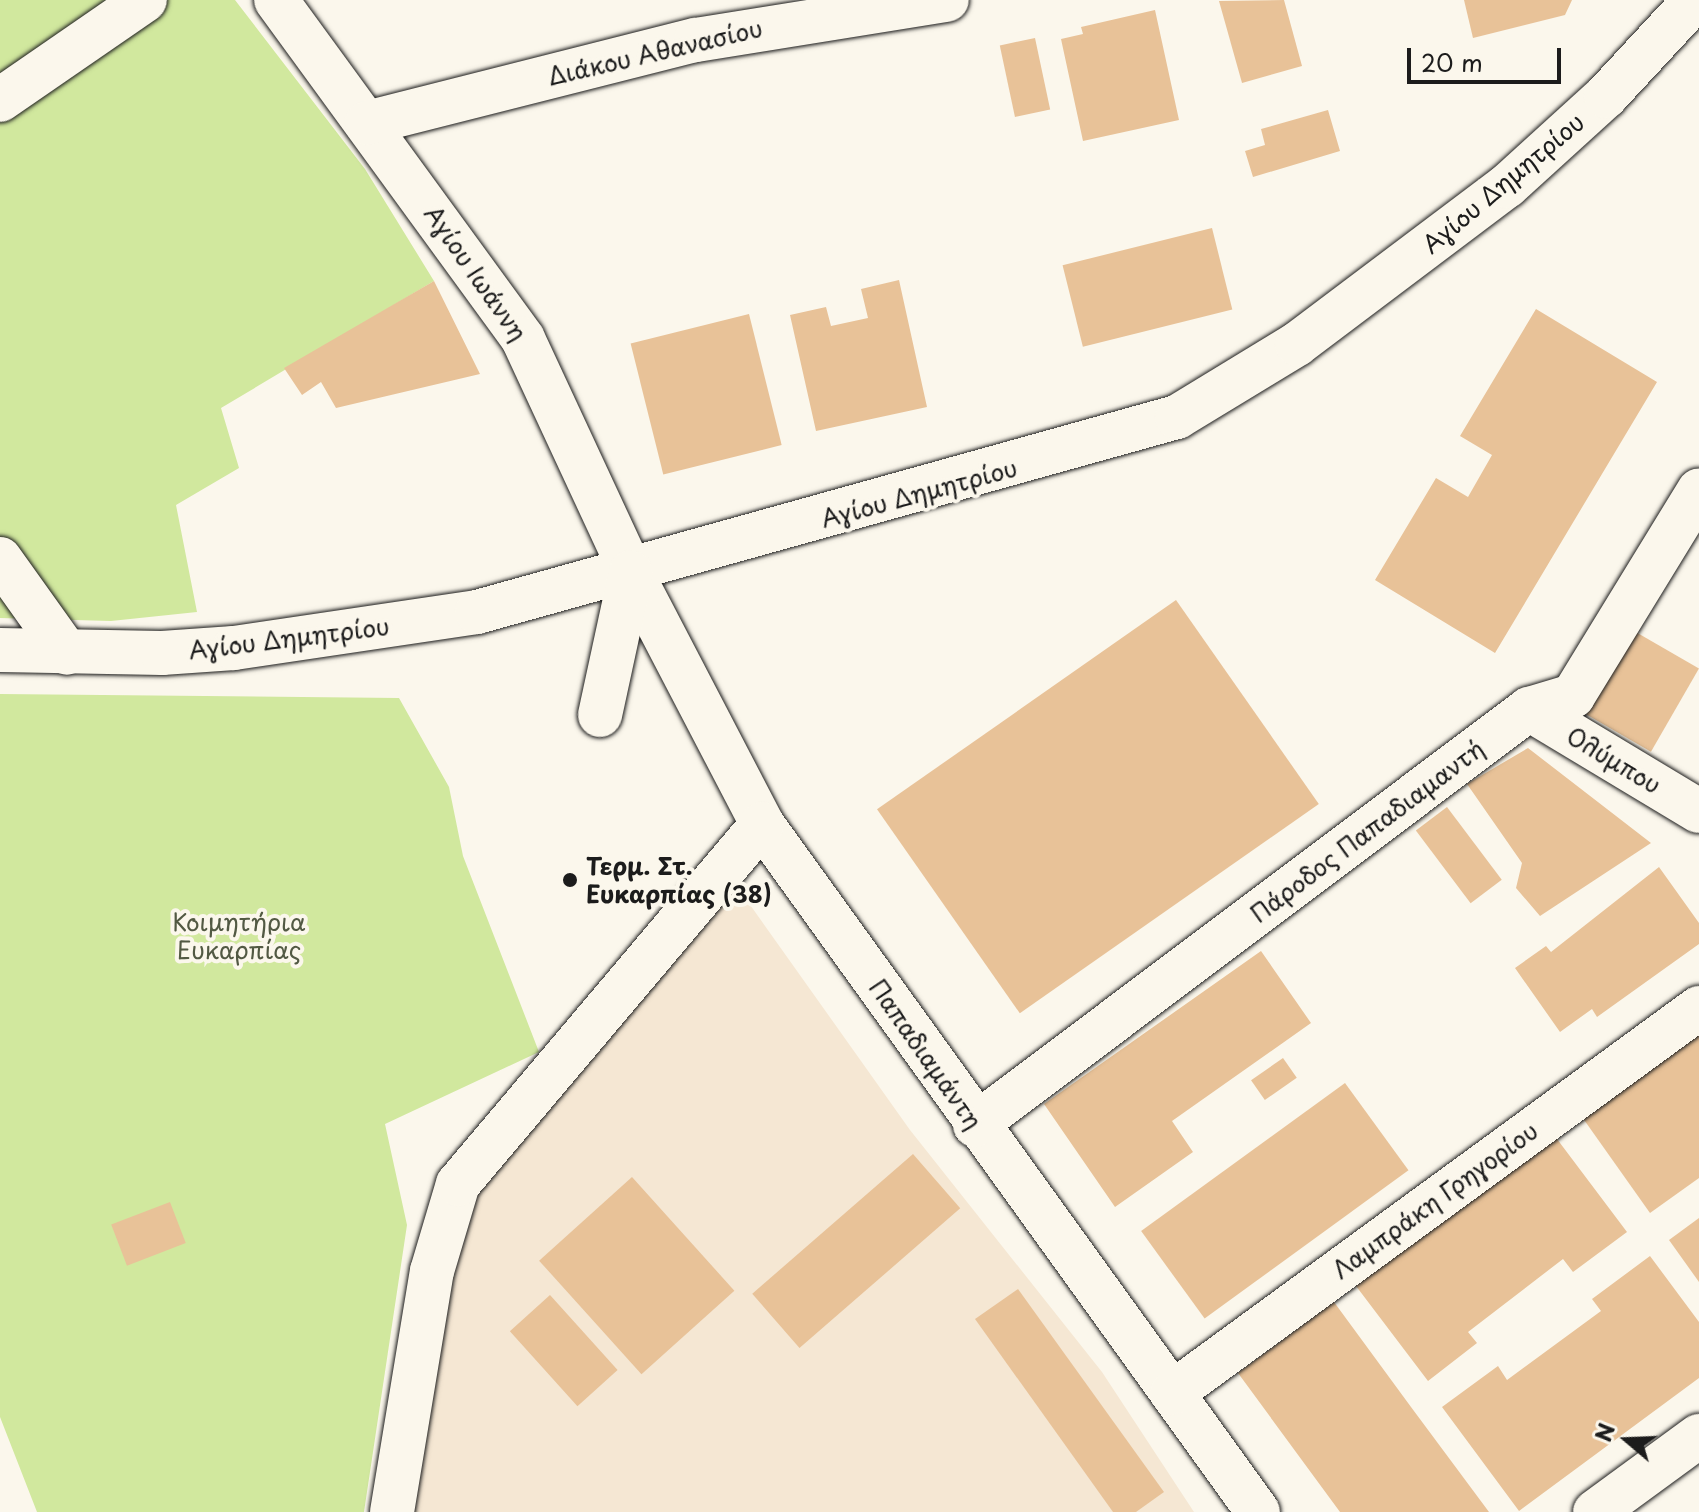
<!DOCTYPE html>
<html>
<head>
<meta charset="utf-8">
<style>
	body { margin:0 }
	#map { position:relative; width:1699px; height:1512px; overflow:hidden; background:#fbf7ec; font-family:"Playpen Sans",sans-serif }
	div>[style] { position:absolute }
	[style*='--x'] { left:calc(var(--x)*1px); top:calc(var(--y)*1px); width:calc(var(--w)*1px); rotate:calc(var(--a)*1deg) }
	.built>* { inset:0; background:#f5e7d3 }
	.green>* { inset:0; background:#d1e89e }
	.building>* { inset:0; background:#e8c298; transform-origin:0 0 }
	.roads { filter:drop-shadow(0 0 2px #1c1c1c) drop-shadow(0 0 2px #1c1c1c) }
	.minor>* { height:44px; margin:-22px; padding:0 22px; transform-origin:22px; border-radius:22px; background:#fbf7ec }
	.dots>* { width:22px; height:22px; translate:-50% -50%; box-sizing:border-box; border:4px solid #fbf7ec; border-radius:50% }
	span { translate:-50% -50%; white-space:nowrap; text-align:center; line-height:1.15; -webkit-text-stroke:8px #fbf7ec; paint-order:stroke }
	.street-label { font-size:24px; color:#1c1c1c }
	.poi-label { font-size:24px; color:#1c1c1c; font-weight:700 }
	.left { translate:0 -50%; text-align:left }
	.park-label { font-size:24px; color:#525943 }
	.north { position:absolute; left:1587px; top:1400px; width:80px; height:80px; -webkit-text-stroke:6px #fbf7ec; paint-order:stroke; rotate:289deg; font-size:22px; font-weight:700; line-height:32px; text-align:center; color:#1c1c1c }
	.north::after { content:''; display:block; margin:auto; width:28px; height:36px; background:#1c1c1c; clip-path:polygon(50% 0,100% 100%,50% 72%,0 100%) }
	.scale { position:absolute; left:1407px; top:48px; width:154px; height:36px; box-sizing:border-box; border:4px solid #1c1c1c; border-top:0; padding-left:10px; font-size:24px; line-height:28px; white-space:nowrap; color:#1c1c1c; -webkit-text-stroke:6px #fbf7ec; paint-order:stroke }
</style>
</head>
<body>
<div id="map">
	<div class="built">
		<div style="clip-path:polygon(731px 878px,910px 1130px,1102px 1372px,1194px 1512px,395px 1512px,448px 1162px)"></div>
	</div>
	<div class="green">
		<div style="clip-path:polygon(0 0,235px 0,365px 169px,434px 281px,221px 408px,239px 468px,176px 505px,197px 612px,111px 621px,0 618px)"></div>
		<div style="clip-path:polygon(0 694px,399px 698px,449px 787px,463px 856px,539px 1052px,385px 1124px,407px 1225px,364px 1512px,37px 1512px,0 1417px)"></div>
	</div>
	<div class="building">
		<div style="clip-path:polygon(1284px 0,1302px 66px,1242px 83px,1219px 1px)"></div>
		<div style="clip-path:polygon(1464px 0,1572px 0,1565px 15px,1473px 38px)"></div>
		<div style="clip-path:polygon(1155px 10px,1179px 120px,1083px 141px,1061px 39px,1083px 34px,1081px 27px)"></div>
		<div style="left:1035px;top:38px;width:73px;height:36px;rotate:78deg"></div>
		<div style="clip-path:polygon(1328px 110px,1340px 151px,1253px 177px,1245px 151px,1265px 145px,1261px 129px)"></div>
		<div style="left:1212px;top:228px;width:84px;height:154px;rotate:76deg"></div>
		<div style="clip-path:polygon(899px 280px,927px 407px,816px 431px,790px 315px,826px 307px,831px 326px,868px 318px,861px 289px)"></div>
		<div style="clip-path:polygon(434px 281px,480px 374px,336px 408px,321px 382px,302px 395px,284px 368px)"></div>
		<div style="clip-path:polygon(1536px 309px,1657px 382px,1495px 653px,1375px 580px,1436px 478px,1468px 497px,1492px 455px,1460px 436px)"></div>
		<div style="left:749px;top:314px;width:135px;height:122px;rotate:76deg"></div>
		<div style="left:1176px;top:600px;width:249px;height:365px;rotate:55deg"></div>
		<div style="left:1634px;top:631px;width:75px;height:96px;rotate:30deg"></div>
		<div style="clip-path:polygon(1528px 748px,1651px 843px,1540px 916px,1516px 888px,1522px 863px,1467px 784px)"></div>
		<div style="left:1447px;top:807px;width:91px;height:39px;rotate:53deg"></div>
		<div style="clip-path:polygon(1659px 867px,1699px 923px,1699px 944px,1597px 1017px,1592px 1009px,1560px 1032px,1515px 968px,1546px 946px,1551px 952px)"></div>
		<div style="clip-path:polygon(1261px 951px,1311px 1023px,1172px 1121px,1193px 1152px,1115px 1207px,1044px 1104px)"></div>
		<div style="clip-path:polygon(1699px 1033px,1699px 1178px,1650px 1213px,1582px 1117px)"></div>
		<div style="left:1283px;top:1058px;width:24px;height:39px;rotate:55deg"></div>
		<div style="left:1345px;top:1083px;width:108px;height:252px;rotate:54deg"></div>
		<div style="clip-path:polygon(1554px 1135px,1627px 1232px,1573px 1272px,1563px 1259px,1468px 1332px,1477px 1343px,1428px 1381px,1356px 1286px)"></div>
		<div style="left:913px;top:1154px;width:72px;height:213px;rotate:49deg"></div>
		<div style="left:632px;top:1177px;width:153px;height:125px;rotate:48deg"></div>
		<div style="left:170px;top:1202px;width:44px;height:63px;rotate:69deg"></div>
		<div style="clip-path:polygon(1699px 1218px,1699px 1282px,1669px 1240px)"></div>
		<div style="clip-path:polygon(1650px 1256px,1699px 1322px,1699px 1378px,1519px 1511px,1442px 1407px,1498px 1366px,1507px 1380px,1601px 1311px,1592px 1299px)"></div>
		<div style="clip-path:polygon(1018px 1289px,1164px 1492px,1136px 1512px,1113px 1512px,975px 1319px)"></div>
		<div style="left:550px;top:1295px;width:101px;height:54px;rotate:48deg"></div>
		<div style="clip-path:polygon(1334px 1302px,1411px 1407px,1489px 1512px,1340px 1512px,1315px 1478px,1238px 1373px)"></div>
	</div>
	<div class="roads">
		<div class="minor">
			<div style="--x:276;--y:0;--w:419;--a:53.9"></div>
			<div style="--x:523;--y:339;--w:257;--a:65.1"></div>
			<div style="--x:631;--y:572;--w:284;--a:62.5"></div>
			<div style="--x:762;--y:824;--w:848;--a:54.21"></div>
			<div style="--x:0;--y:100;--w:176;--a:-34.6"></div>
			<div style="--x:367;--y:123;--w:339;--a:-14.2"></div>
			<div style="--x:696;--y:40;--w:254;--a:-9.1"></div>
			<div style="--x:0;--y:559;--w:115;--a:54.5"></div>
			<div style="--x:0;--y:650;--w:162;--a:1.1"></div>
			<div style="--x:162;--y:653;--w:72;--a:-4"></div>
			<div style="--x:234;--y:648;--w:246;--a:-8.4"></div>
			<div style="--x:477;--y:612;--w:727;--a:-15.57"></div>
			<div style="--x:1177;--y:417;--w:140;--a:-31.3"></div>
			<div style="--x:1297;--y:344;--w:263;--a:-37"></div>
			<div style="--x:1507;--y:186;--w:134;--a:-42.3"></div>
			<div style="--x:1606;--y:96;--w:131;--a:-47.2"></div>
			<div style="--x:1529;--y:709;--w:198;--a:31"></div>
			<div style="--x:600;--y:715;--w:146;--a:-77.8"></div>
			<div style="--x:975;--y:1125;--w:693;--a:-36.9"></div>
			<div style="--x:1529;--y:709;--w:46;--a:-16.5"></div>
			<div style="--x:1573;--y:696;--w:241;--a:-58.5"></div>
			<div style="--x:1172;--y:1393;--w:653;--a:-36.15"></div>
			<div style="--x:392;--y:1512;--w:244;--a:-80.6"></div>
			<div style="--x:432;--y:1271;--w:91;--a:-73.4"></div>
			<div style="--x:458;--y:1184;--w:471;--a:-49.8"></div>
			<div style="--x:1595;--y:1512;--w:129;--a:-36.2"></div>
		</div>
	</div>
	<div class="dots">
		<div style="left:570px;top:880px;background:#1c1c1c"></div>
	</div>
	<div class="street-label">
		<span style="left:655px;top:52px;rotate:-13deg">Διάκου Αθανασίου</span>
		<span style="left:1503px;top:183px;rotate:-40deg">Αγίου Δημητρίου</span>
		<span style="left:476px;top:273px;rotate:55deg">Αγίου Ιωάννη</span>
		<span style="left:919px;top:493px;rotate:-15deg">Αγίου Δημητρίου</span>
		<span style="left:289px;top:638px;rotate:-7deg">Αγίου Δημητρίου</span>
		<span style="left:1614px;top:760px;rotate:31deg">Ολύμπου</span>
		<span style="left:1367px;top:831px;rotate:-37deg">Πάροδος Παπαδιαμαντή</span>
		<span style="left:926px;top:1054px;rotate:55deg">Παπαδιαμάντη</span>
		<span style="left:1435px;top:1200px;rotate:-36deg">Λαμπράκη Γρηγορίου</span>
	</div>
	<div class="poi-label">
		<span class="left" style="left:586px;top:880px">Τερμ. Στ.<br>Ευκαρπίας (38)</span>
	</div>
	<div class="park-label">
		<span style="left:239px;top:936px">Κοιμητήρια<br>Ευκαρπίας</span>
	</div>
	<div class="north">N</div>
	<div class="scale">20 m</div>
</div>
</body>
</html>
